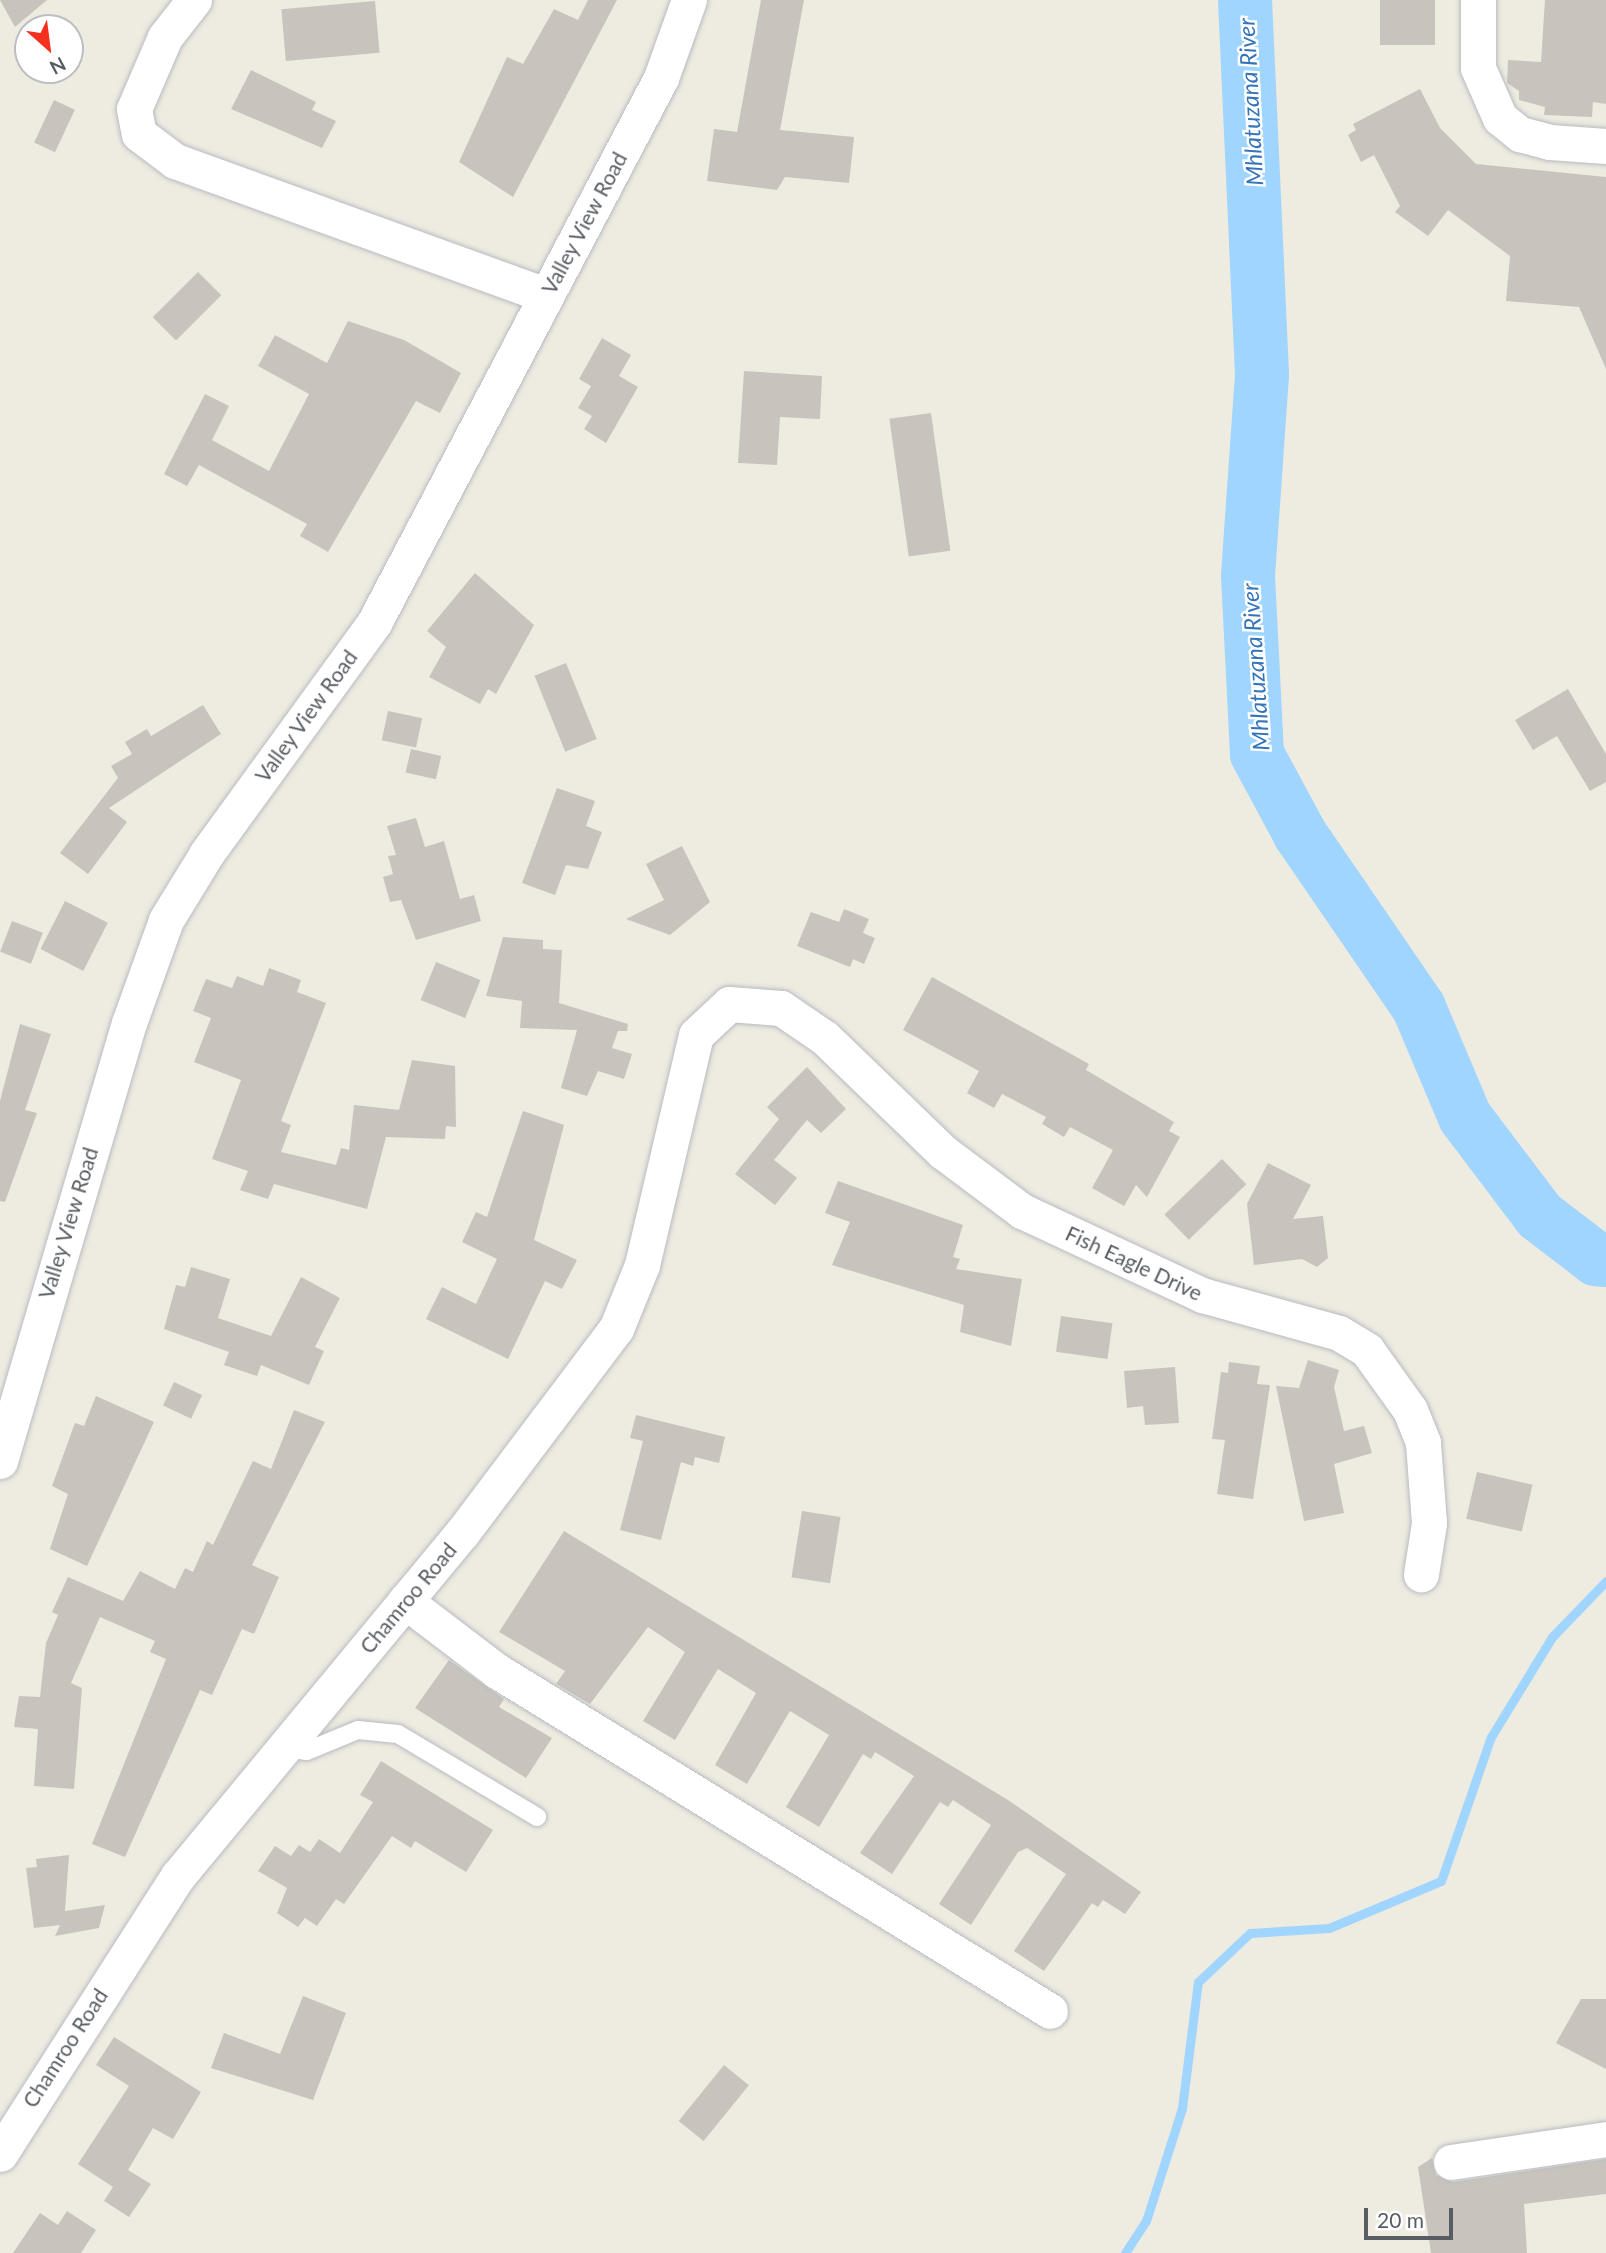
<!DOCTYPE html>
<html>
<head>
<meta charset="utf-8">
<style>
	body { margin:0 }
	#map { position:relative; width:1606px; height:2253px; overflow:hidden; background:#eeebe0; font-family:Lato,sans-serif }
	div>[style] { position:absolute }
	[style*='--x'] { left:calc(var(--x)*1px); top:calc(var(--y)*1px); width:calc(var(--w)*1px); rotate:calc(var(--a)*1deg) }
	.stream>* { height:9px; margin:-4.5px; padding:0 4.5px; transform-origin:4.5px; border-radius:4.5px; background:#9fd5ff }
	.river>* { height:54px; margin:-27px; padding:0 27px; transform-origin:27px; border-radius:27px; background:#9fd5ff }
	.building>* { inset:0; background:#c8c4bd; transform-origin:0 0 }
	.roads { filter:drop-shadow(0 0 2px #b8bbc1) drop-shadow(0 0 2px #b8bbc1) }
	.service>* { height:18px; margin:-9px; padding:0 9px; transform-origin:9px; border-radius:9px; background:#fff }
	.minor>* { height:35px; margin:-17.5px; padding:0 17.5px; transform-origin:17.5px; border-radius:17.5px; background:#fff }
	span { translate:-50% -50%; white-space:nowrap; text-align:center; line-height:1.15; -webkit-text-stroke:5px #fff; paint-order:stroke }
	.street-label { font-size:21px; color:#595d63 }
	.water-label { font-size:23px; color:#3574b8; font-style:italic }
	.north { position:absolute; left:14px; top:14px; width:70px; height:70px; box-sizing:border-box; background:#fff; border:2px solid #bdbec1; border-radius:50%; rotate:152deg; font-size:19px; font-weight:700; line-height:28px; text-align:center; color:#595d63 }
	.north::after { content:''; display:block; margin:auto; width:24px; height:32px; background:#f6301e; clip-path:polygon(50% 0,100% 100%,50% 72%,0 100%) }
	.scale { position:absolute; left:1364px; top:2208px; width:89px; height:32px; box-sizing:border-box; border:4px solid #595d63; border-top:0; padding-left:9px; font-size:21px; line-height:24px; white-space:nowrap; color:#595d63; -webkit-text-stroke:5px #fff; paint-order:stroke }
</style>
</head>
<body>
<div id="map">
	<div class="stream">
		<div style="--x:1125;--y:2253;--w:38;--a:-57"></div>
		<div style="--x:1146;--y:2221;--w:119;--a:-72.3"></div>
		<div style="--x:1182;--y:2108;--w:127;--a:-82.8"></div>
		<div style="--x:1198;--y:1982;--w:71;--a:-43.3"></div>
		<div style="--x:1250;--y:1933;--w:79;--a:-3.6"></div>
		<div style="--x:1329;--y:1928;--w:121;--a:-22.8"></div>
		<div style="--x:1441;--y:1881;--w:152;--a:-70.9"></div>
		<div style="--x:1491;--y:1737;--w:117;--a:-58.6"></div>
		<div style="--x:1552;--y:1637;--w:78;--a:-46"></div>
	</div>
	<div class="river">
		<div style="--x:1245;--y:0;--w:375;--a:87.4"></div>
		<div style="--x:1262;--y:375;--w:201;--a:94"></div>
		<div style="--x:1248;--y:576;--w:178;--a:87.1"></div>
		<div style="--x:1257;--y:754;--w:91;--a:61.7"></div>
		<div style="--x:1300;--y:834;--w:211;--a:55.6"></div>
		<div style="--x:1419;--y:1008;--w:118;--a:67.1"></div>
		<div style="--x:1465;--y:1117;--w:124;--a:52.9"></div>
		<div style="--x:1540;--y:1216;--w:71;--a:37.5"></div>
		<div style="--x:1596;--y:1259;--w:10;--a:6"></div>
	</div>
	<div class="building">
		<div style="clip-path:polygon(0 0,47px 0,15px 27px)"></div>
		<div style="clip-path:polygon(588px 0,617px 0,513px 197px,459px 162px,507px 57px,523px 64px,554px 9px,578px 20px)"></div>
		<div style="clip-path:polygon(761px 0,804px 0,780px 130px,854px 137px,849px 183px,785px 177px,777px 190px,707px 181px,714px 129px,737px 132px)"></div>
		<div style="left:1380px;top:0;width:55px;height:45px"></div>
		<div style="clip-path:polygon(1545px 0,1606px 0,1606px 104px,1593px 102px,1592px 117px,1544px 115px,1545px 107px,1519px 100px,1519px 91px,1507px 83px,1508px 60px,1541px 62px)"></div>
		<div style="left:375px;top:1px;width:52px;height:94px;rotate:85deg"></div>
		<div style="clip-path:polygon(251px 70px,316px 102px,312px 110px,336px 121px,322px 148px,231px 109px)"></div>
		<div style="clip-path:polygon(1420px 89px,1440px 128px,1476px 164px,1606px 177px,1606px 369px,1579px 307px,1506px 301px,1510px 256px,1448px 210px,1428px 236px,1395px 212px,1400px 206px,1374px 155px,1361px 162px,1348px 135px,1356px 130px,1353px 124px)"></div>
		<div style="left:54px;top:100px;width:23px;height:47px;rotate:25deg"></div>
		<div style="left:198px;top:272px;width:33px;height:64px;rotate:45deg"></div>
		<div style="clip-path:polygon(348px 321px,404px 340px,461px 373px,440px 413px,416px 401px,328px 552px,300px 536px,307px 524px,199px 465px,187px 486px,164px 474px,205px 394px,229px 406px,212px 440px,269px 471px,309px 394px,258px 366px,275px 335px,327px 363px)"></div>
		<div style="clip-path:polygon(602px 338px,631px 355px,619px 376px,638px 387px,606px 443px,584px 429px,592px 416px,578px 408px,591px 386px,579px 379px)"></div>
		<div style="clip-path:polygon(744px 371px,822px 376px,820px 419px,780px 417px,777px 465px,738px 463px)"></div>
		<div style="left:931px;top:413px;width:139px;height:42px;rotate:82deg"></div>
		<div style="clip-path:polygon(475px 573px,534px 625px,496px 694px,488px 689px,480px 704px,429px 677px,446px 647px,427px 631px)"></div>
		<div style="left:566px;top:663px;width:82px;height:34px;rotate:68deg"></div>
		<div style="clip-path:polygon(1568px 689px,1606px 754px,1606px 782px,1590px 791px,1557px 736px,1533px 750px,1515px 720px)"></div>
		<div style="clip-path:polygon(203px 705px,221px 734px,109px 808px,127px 822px,88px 874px,60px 853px,118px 778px,111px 766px,132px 754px,125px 742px,147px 729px,151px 736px)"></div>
		<div style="left:388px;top:711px;width:35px;height:30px;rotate:12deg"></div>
		<div style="left:411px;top:749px;width:31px;height:24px;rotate:13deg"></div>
		<div style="clip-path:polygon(557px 788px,595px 801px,586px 826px,602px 832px,588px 869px,566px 865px,555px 895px,522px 883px)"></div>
		<div style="clip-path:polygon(416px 818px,425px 847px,444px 841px,460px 899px,474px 895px,481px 921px,416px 940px,401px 900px,390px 902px,383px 877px,393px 874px,388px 856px,396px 855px,387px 826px)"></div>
		<div style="clip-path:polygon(682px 846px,710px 902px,670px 935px,626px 919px,664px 900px,646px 864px)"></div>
		<div style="left:65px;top:901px;width:48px;height:54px;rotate:27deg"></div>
		<div style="clip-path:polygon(844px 909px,869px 919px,863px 933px,875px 938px,864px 964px,853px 959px,850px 967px,797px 946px,811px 912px,839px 922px)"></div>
		<div style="left:12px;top:921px;width:33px;height:33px;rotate:21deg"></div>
		<div style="clip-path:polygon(503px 937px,543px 940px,543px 949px,562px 950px,559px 1003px,628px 1024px,627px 1031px,618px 1031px,612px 1048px,632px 1054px,624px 1079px,598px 1071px,587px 1096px,561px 1088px,577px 1030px,520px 1028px,522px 1001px,486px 996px)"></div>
		<div style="left:436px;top:962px;width:48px;height:41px;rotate:22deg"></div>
		<div style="clip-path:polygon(269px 968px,301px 980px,297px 992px,326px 1003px,281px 1121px,291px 1125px,281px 1152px,336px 1165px,341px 1148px,349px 1150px,354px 1105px,399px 1110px,412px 1060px,455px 1066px,456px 1127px,446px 1126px,445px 1139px,386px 1137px,367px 1209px,274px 1184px,268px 1199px,240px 1190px,248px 1171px,212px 1159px,241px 1080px,194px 1062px,211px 1018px,193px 1011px,206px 979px,232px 988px,237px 976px,263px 986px)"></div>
		<div style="clip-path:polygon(932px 977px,1089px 1064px,1086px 1070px,1174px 1122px,1169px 1131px,1180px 1137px,1147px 1197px,1136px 1185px,1124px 1206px,1092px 1188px,1113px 1150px,1070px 1127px,1064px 1137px,1042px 1124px,1046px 1117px,1002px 1094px,994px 1108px,967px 1093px,979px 1071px,903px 1030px)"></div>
		<div style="clip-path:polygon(20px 1024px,51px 1034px,25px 1110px,37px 1113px,5px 1202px,0 1201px,0 1101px)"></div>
		<div style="clip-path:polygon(807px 1067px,846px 1109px,821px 1133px,807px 1120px,774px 1160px,797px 1178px,775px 1205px,735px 1174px,779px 1119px,767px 1107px)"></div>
		<div style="clip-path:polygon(523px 1111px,564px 1125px,534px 1240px,577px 1260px,562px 1289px,545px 1281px,508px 1359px,426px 1319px,442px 1287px,476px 1304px,497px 1259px,462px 1242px,476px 1212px,487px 1217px)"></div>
		<div style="left:1222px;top:1159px;width:35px;height:80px;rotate:46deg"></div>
		<div style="clip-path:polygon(1268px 1163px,1311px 1185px,1293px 1219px,1323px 1216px,1328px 1258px,1317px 1267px,1302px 1259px,1254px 1265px,1247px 1204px)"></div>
		<div style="clip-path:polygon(838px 1181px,963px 1225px,953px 1257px,960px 1259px,956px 1269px,1022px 1279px,1011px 1346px,960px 1332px,964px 1305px,832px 1265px,850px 1222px,825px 1213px)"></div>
		<div style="clip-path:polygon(191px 1267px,230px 1279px,218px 1318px,271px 1336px,301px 1277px,340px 1298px,315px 1347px,324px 1351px,309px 1385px,261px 1365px,257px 1376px,224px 1365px,229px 1352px,164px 1329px,176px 1285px,185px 1287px)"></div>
		<div style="left:1061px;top:1316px;width:52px;height:36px;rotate:8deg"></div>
		<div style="clip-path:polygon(1308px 1360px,1339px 1370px,1334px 1387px,1344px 1431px,1364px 1426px,1372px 1453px,1334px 1464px,1344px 1513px,1304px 1521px,1276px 1386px,1299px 1388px)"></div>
		<div style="clip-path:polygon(1229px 1362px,1260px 1366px,1257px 1384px,1270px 1385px,1253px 1499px,1217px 1494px,1225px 1440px,1212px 1439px,1221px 1372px,1228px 1373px)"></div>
		<div style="clip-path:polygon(1175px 1367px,1179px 1423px,1145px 1425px,1143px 1406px,1127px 1408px,1124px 1371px)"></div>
		<div style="left:174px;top:1382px;width:31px;height:26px;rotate:25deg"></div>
		<div style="clip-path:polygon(96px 1396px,154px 1422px,87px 1566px,50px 1549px,68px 1494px,52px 1486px,75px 1423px,84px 1426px)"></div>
		<div style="clip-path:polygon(294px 1410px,325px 1422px,252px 1565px,279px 1577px,254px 1634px,242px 1629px,212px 1695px,200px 1690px,125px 1857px,92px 1844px,166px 1659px,150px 1652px,155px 1641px,100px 1617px,71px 1683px,82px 1688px,74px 1789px,34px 1786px,38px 1729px,14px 1727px,19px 1696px,40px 1697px,46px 1643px,58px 1615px,52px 1612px,68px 1577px,123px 1601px,140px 1571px,175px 1589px,185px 1568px,193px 1572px,207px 1541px,213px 1545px,253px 1461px,271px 1469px)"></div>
		<div style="clip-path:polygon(636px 1415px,725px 1437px,719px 1463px,695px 1457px,693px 1466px,681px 1462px,661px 1540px,620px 1530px,643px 1441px,630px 1438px)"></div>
		<div style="left:1477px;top:1472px;width:57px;height:48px;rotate:13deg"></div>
		<div style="left:802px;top:1511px;width:39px;height:67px;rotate:9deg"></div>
		<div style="clip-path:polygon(564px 1531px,1008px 1800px,1141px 1892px,1125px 1914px,1103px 1900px,1098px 1907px,1092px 1903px,1044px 1971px,1014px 1951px,1066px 1874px,1027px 1848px,1018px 1852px,971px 1925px,939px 1904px,991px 1825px,953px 1800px,948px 1807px,940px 1802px,892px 1874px,860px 1853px,914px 1776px,875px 1752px,871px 1759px,863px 1754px,819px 1827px,786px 1807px,829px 1735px,790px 1711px,747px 1784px,715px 1765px,756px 1693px,718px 1669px,675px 1740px,643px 1721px,685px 1652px,648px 1627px,590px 1704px,556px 1684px,565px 1671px,499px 1632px)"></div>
		<div style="clip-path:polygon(449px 1660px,504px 1699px,499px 1707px,552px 1738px,526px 1778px,415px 1708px)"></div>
		<div style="clip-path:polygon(381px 1761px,493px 1830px,466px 1872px,415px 1841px,411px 1848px,392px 1836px,344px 1904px,336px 1899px,317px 1926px,305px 1918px,298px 1927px,277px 1913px,287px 1888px,258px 1871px,275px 1846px,291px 1856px,299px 1845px,310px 1852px,319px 1839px,340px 1853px,373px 1802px,360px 1795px)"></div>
		<div style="clip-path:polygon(69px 1855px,65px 1911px,105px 1905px,99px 1928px,55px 1936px,60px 1925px,34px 1928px,26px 1868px,37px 1867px,36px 1859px)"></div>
		<div style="clip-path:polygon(303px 1996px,346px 2013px,313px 2100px,211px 2068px,224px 2033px,280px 2054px)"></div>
		<div style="clip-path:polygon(1581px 1999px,1606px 1999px,1606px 2069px,1556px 2043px)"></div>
		<div style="clip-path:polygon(114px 2037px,201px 2092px,173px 2139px,153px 2128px,128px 2170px,151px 2184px,129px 2217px,104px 2201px,113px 2187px,78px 2164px,129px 2086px,96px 2065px)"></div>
		<div style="left:724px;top:2065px;width:32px;height:72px;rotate:39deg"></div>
		<div style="clip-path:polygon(1432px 2158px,1436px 2175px,1453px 2182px,1606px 2159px,1606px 2194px,1524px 2204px,1527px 2253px,1431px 2253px,1418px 2167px)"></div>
		<div style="clip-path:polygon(67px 2211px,96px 2230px,81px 2253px,13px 2253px,40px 2213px,58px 2225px)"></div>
	</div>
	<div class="roads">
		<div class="service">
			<div style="--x:281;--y:1747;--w:26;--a:9"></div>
			<div style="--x:307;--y:1751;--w:55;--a:-22.4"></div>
			<div style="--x:358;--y:1730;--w:40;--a:5.7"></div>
			<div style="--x:398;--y:1734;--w:162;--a:30.8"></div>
		</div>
		<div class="minor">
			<div style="--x:194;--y:0;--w:47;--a:128.1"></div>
			<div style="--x:165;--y:37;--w:78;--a:113.3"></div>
			<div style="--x:134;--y:109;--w:25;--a:79"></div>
			<div style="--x:139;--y:134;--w:45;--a:36.9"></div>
			<div style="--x:175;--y:161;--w:394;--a:19.9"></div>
			<div style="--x:1478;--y:0;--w:68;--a:90"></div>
			<div style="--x:1478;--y:68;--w:55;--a:66.3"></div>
			<div style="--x:1500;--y:118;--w:26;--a:39"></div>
			<div style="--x:1520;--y:134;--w:31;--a:15"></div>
			<div style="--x:1550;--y:142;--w:56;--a:4.1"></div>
			<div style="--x:0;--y:1461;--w:457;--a:-73.6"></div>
			<div style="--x:129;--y:1023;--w:109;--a:-70.2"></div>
			<div style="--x:166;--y:920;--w:79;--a:-58.5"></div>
			<div style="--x:207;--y:853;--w:284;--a:-54"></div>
			<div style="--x:374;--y:623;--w:616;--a:-62.23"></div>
			<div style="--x:661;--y:78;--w:83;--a:-70.3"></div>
			<div style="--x:405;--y:1601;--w:116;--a:37.3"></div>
			<div style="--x:497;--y:1671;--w:649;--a:31.58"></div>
			<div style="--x:0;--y:2154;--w:330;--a:-57.4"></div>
			<div style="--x:178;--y:1876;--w:445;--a:-50.4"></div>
			<div style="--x:462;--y:1533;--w:256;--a:-53"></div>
			<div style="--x:616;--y:1329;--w:69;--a:-67.9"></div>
			<div style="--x:642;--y:1265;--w:236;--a:-76.8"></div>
			<div style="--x:696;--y:1035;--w:45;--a:-43.2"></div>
			<div style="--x:729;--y:1004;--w:52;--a:4.4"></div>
			<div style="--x:781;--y:1008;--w:53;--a:34.3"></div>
			<div style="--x:825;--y:1038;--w:164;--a:44"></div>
			<div style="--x:943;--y:1152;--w:99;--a:36.8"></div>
			<div style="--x:1022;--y:1211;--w:199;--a:25"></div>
			<div style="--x:1202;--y:1295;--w:142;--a:15.5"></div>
			<div style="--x:1339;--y:1333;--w:33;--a:31"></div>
			<div style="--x:1367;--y:1350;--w:74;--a:54.4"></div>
			<div style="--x:1410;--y:1410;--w:35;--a:68"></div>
			<div style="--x:1423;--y:1443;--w:80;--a:85.7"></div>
			<div style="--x:1429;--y:1523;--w:52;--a:98.9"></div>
			<div style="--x:1451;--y:2162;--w:157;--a:-8.4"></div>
		</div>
	</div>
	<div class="street-label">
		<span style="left:584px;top:223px;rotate:-62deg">Valley View Road</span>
		<span style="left:306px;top:716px;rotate:-54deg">Valley View Road</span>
		<span style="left:68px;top:1223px;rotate:-73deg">Valley View Road</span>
		<span style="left:1134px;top:1263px;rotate:25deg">Fish Eagle Drive</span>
		<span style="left:408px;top:1598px;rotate:-50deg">Chamroo Road</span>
		<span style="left:65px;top:2048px;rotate:-57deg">Chamroo Road</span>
	</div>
	<div class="water-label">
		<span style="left:1250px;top:102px;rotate:-93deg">Mhlatuzana River</span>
		<span style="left:1255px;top:667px;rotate:-94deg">Mhlatuzana River</span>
	</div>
	<div class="north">N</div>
	<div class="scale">20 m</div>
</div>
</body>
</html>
